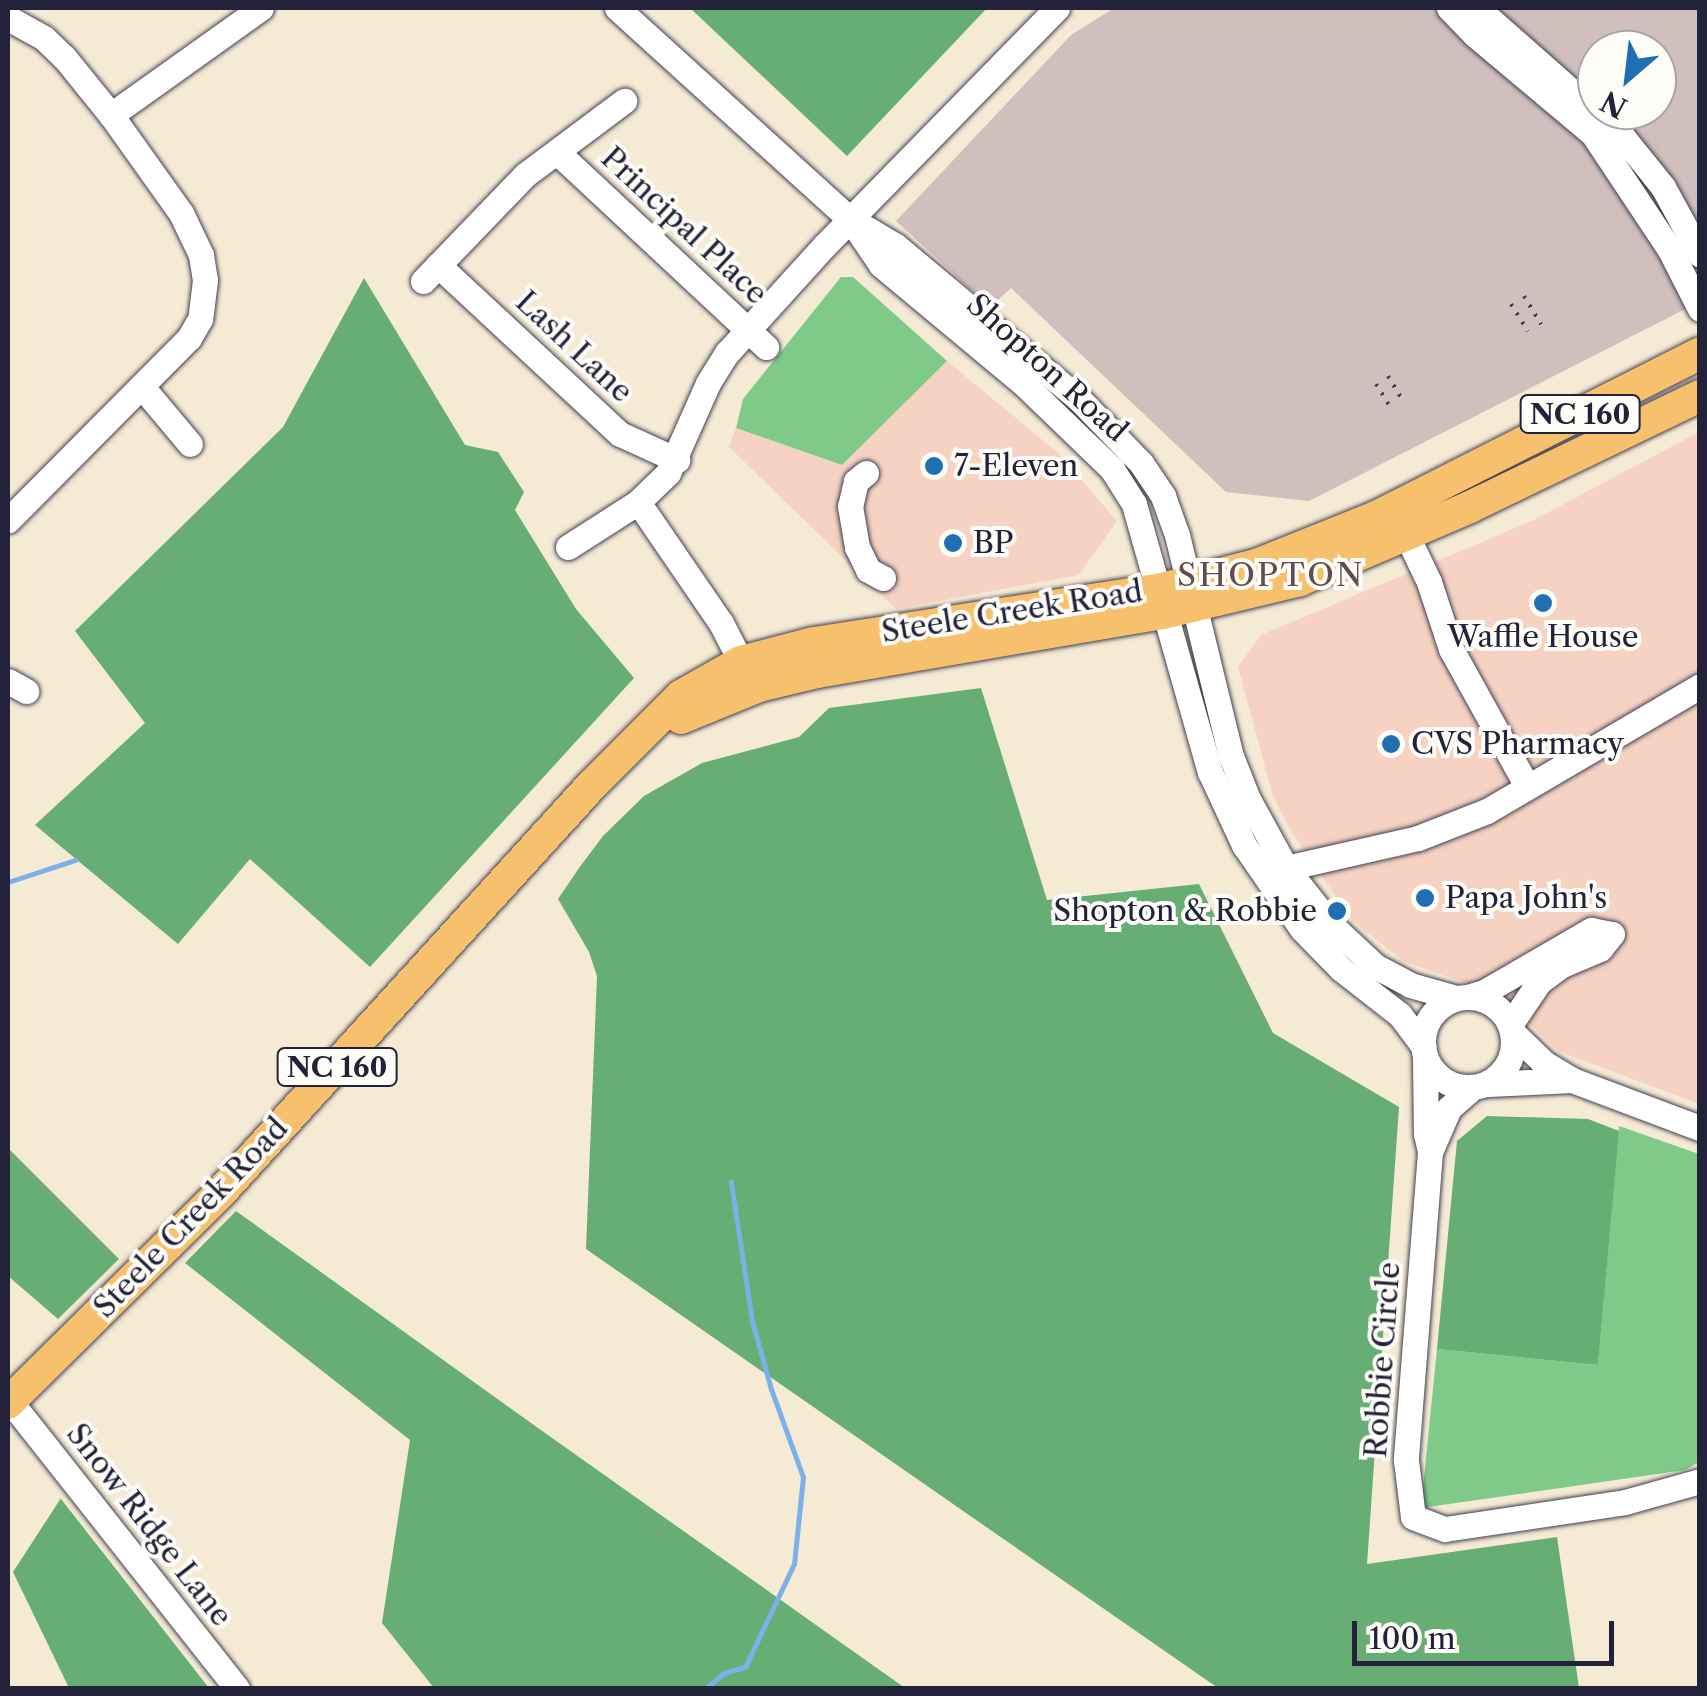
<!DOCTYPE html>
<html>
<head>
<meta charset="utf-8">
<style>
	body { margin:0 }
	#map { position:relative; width:1707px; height:1696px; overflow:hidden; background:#f5ead4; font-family:"Libre Caslon Text",serif }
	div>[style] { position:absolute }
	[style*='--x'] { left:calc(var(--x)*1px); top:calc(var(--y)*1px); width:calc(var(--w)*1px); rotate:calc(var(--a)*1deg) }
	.built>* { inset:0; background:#f5d2c2 }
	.industrial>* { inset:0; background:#d1bfbd }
	.green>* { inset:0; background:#7fca88 }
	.forest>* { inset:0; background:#67ae74 }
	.stream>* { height:5px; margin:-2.5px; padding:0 2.5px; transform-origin:2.5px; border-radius:2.5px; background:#7eafe9 }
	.path>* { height:4px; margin-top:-2px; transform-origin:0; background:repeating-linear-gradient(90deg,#424052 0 2.5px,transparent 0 10.5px) }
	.roads { filter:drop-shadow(0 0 2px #424052) drop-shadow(0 0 2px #424052) }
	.minor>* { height:25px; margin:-12.5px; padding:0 12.5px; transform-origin:12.5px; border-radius:12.5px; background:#fff }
	.minor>.ring { margin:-12.5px; padding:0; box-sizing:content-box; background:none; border:25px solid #fff; border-radius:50% }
	.major>* { height:32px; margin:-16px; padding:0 16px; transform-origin:16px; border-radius:16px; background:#f7c06c }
	.dots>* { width:28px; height:28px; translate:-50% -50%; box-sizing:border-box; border:5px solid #fdfcf7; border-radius:50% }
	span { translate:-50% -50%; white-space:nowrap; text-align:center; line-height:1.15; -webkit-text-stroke:8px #fdfcf7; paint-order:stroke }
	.shield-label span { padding:2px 8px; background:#fdfcf7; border:2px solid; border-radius:8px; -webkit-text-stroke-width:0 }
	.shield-label { font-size:28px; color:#22223b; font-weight:700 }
	.street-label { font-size:30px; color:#22223b }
	.poi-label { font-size:30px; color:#22223b }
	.left { translate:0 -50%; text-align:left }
	.right { translate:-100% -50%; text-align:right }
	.neighbourhood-label { font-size:32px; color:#614d4f; letter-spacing:2.5px }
	.frame { position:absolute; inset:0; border:10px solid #22223b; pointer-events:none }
	.north { position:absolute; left:1577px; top:30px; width:100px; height:100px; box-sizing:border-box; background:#fdfcf7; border:2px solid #a5a5ac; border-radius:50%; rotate:208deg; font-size:28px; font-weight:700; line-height:40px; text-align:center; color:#22223b }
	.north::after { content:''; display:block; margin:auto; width:35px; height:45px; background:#1f6fb2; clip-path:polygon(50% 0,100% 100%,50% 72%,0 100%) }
	.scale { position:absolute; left:1352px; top:1621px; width:262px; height:45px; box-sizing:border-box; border:5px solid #22223b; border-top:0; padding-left:12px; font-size:30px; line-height:35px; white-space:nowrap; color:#22223b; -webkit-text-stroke:8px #fdfcf7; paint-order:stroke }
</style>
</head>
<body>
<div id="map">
	<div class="built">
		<div style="clip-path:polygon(947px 361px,1058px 453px,1117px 521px,1079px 575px,896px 609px,729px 447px,736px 428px,842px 465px)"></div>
		<div style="clip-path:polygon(1699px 432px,1699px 1104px,1558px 1051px,1500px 995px,1403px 961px,1352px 920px,1291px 831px,1273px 796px,1238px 667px,1261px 635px,1532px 521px)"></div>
	</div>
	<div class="industrial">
		<div style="clip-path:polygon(evenodd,1114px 8px,1699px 8px,1699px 302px,1309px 501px,1226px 492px,1011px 288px,990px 307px,896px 221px,1071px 35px,1114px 8px,1597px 50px,1657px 50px,1657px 110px,1597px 110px,1597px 50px)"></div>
	</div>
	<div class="green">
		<div style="clip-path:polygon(841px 277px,853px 277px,947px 361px,842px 465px,736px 428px,743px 399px)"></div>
		<div style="clip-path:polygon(1619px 1126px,1699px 1154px,1699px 1462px,1685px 1470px,1421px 1508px,1437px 1349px,1598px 1365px)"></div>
	</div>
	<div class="forest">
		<div style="clip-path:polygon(690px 8px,987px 8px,847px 156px)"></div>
		<div style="clip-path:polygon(364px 278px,465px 445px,498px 452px,524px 492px,515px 510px,576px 609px,634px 678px,370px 967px,250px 859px,178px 944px,35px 825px,145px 723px,75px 631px,283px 427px)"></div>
		<div style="clip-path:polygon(981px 688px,1047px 900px,1199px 884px,1273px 1033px,1399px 1107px,1367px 1564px,1557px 1537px,1579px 1688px,1218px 1688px,586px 1249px,597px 976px,589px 952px,558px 899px,579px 868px,603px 836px,644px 796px,702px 763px,799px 737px,829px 708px)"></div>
		<div style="clip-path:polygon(1487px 1116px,1588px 1119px,1619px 1131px,1598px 1365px,1437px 1349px,1457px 1141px)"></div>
		<div style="clip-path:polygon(8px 1148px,119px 1259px,58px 1319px,8px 1276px)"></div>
		<div style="clip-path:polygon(236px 1211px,538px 1428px,905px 1688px,434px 1688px,382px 1623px,410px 1440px,185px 1263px)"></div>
		<div style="clip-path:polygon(61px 1498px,61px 1499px,209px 1688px,69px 1688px,13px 1572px)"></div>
	</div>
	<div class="stream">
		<div style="--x:8;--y:882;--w:71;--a:-18.2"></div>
		<div style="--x:706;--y:1688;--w:23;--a:-40"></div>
		<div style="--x:724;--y:1673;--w:22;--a:-16"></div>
		<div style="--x:745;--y:1667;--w:114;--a:-64.6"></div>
		<div style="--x:794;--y:1564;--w:87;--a:-84.1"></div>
		<div style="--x:803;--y:1477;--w:94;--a:-110"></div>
		<div style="--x:771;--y:1389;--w:71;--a:-105.6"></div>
		<div style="--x:752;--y:1321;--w:141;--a:-98.6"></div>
	</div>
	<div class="path">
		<div style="--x:1524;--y:296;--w:33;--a:59"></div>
		<div style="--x:1511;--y:304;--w:32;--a:58"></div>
		<div style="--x:1388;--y:376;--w:29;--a:59"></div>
		<div style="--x:1376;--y:384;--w:28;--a:58"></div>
	</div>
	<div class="roads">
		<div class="minor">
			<div style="--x:617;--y:8;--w:314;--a:42.2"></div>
			<div style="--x:850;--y:219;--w:55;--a:56"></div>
			<div style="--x:881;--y:265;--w:189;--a:39.8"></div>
			<div style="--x:1026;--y:386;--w:120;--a:44"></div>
			<div style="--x:1112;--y:469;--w:41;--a:57.8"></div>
			<div style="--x:1134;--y:504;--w:279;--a:74.2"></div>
			<div style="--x:1210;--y:772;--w:81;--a:65"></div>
			<div style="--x:1244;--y:845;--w:102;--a:55.4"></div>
			<div style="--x:1302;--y:929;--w:56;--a:45.7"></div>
			<div style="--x:1341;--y:969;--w:75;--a:37.9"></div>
			<div style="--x:1400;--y:1015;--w:39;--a:53"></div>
			<div style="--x:1449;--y:8;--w:37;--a:46"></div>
			<div style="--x:1475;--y:35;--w:154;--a:40"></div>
			<div style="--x:1593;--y:134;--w:139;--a:56.4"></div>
			<div style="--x:1670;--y:250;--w:66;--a:63"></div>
			<div style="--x:1477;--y:8;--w:193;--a:41.4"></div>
			<div style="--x:1622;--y:136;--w:65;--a:51.2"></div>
			<div style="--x:1663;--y:187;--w:77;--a:61.4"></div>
			<div style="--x:8;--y:18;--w:41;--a:29.1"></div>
			<div style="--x:44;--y:38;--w:28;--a:44"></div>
			<div style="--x:64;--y:57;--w:75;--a:51"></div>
			<div style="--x:111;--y:115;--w:120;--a:54.5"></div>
			<div style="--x:181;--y:213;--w:47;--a:64.5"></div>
			<div style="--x:201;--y:255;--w:25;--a:81"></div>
			<div style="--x:205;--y:280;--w:39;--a:97"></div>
			<div style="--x:200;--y:319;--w:22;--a:120"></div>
			<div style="--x:189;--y:338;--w:257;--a:134.8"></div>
			<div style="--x:111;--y:115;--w:184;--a:-35.5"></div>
			<div style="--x:557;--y:152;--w:286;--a:43"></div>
			<div style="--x:859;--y:224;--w:43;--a:30.7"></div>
			<div style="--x:896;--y:246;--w:237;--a:39.9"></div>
			<div style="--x:1078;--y:398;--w:91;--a:45.9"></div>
			<div style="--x:1141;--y:463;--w:40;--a:56"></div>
			<div style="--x:1163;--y:496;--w:41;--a:70.3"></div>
			<div style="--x:1177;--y:535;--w:228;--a:76.3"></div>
			<div style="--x:1231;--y:756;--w:46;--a:68.4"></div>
			<div style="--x:1248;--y:799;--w:79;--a:61.2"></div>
			<div style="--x:1286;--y:868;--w:73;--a:51.7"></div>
			<div style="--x:1331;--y:925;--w:60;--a:43"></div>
			<div style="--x:1375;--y:966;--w:40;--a:28"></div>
			<div style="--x:1410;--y:985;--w:48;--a:15.8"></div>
			<div style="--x:438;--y:265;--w:248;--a:42.9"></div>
			<div style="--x:620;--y:434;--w:63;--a:24.5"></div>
			<div style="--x:423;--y:281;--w:147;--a:-46.1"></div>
			<div style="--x:525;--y:175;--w:124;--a:-36.8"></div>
			<div style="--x:143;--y:388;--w:73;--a:50"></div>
			<div style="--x:866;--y:473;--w:13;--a:141"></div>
			<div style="--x:856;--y:481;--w:26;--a:103"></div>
			<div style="--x:850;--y:506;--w:42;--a:80.3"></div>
			<div style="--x:857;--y:547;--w:25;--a:64"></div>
			<div style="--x:868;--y:570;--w:17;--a:28"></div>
			<div style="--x:638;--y:502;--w:147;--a:55.6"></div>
			<div style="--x:721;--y:623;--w:44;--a:62.9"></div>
			<div style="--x:1407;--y:536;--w:51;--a:64.4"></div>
			<div style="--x:1429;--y:582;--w:71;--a:71.8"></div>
			<div style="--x:1451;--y:649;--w:157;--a:61"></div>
			<div style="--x:568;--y:547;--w:83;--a:-32.7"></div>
			<div style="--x:638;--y:502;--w:42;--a:-44"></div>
			<div style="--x:668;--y:473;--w:98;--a:-66"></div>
			<div style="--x:708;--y:383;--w:36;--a:-58"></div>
			<div style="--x:727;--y:353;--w:146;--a:-47.8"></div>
			<div style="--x:825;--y:245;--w:332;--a:-45.6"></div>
			<div style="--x:8;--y:681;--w:21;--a:29"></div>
			<div style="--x:1286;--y:868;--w:135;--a:-12.8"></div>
			<div style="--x:1418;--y:838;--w:74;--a:-21.4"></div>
			<div style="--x:1487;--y:811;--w:247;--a:-30.4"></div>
			<div class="ring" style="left:1423px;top:997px;width:65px;height:65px"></div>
			<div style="--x:1467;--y:997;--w:18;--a:-16"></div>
			<div style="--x:1484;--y:992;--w:124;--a:-30.1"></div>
			<div style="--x:1591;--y:930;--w:21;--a:11"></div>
			<div style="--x:1612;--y:934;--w:19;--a:129"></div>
			<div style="--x:1600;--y:949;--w:41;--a:157.2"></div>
			<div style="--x:1562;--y:965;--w:29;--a:144"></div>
			<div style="--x:1539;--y:982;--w:52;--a:124"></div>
			<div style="--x:1512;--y:1032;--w:45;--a:44.1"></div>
			<div style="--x:1544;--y:1063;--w:33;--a:31"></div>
			<div style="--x:1572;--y:1080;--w:137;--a:20.6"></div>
			<div style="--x:1425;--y:1057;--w:77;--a:89.3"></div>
			<div style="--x:1426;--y:1134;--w:18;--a:77"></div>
			<div style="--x:1430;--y:1152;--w:309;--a:94.5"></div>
			<div style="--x:1406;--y:1460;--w:57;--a:83"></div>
			<div style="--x:1413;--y:1517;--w:34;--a:21"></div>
			<div style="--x:1445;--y:1529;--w:182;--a:-8.5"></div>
			<div style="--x:1625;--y:1502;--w:78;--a:-15.6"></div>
			<div style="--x:1488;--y:1084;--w:84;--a:-2.7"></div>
			<div style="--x:1430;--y:1152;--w:48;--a:-66.6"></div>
			<div style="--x:1449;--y:1108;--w:30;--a:-41"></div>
			<div style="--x:10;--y:1401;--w:366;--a:51.7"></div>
		</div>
		<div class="major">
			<div style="--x:681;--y:718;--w:84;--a:-22.3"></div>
			<div style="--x:759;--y:686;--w:60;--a:-13.6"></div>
			<div style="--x:817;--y:672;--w:351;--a:-9.7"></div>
			<div style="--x:1163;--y:613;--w:141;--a:-13.5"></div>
			<div style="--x:1300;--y:580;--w:185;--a:-23.2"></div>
			<div style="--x:1470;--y:507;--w:255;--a:-25.8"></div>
			<div style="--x:8;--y:1403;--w:300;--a:-44.7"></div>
			<div style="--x:221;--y:1192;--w:551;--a:-47.65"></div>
			<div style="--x:592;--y:785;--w:126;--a:-45"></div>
			<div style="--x:681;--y:696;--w:69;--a:-29.5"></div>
			<div style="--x:741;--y:662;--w:75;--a:-14.6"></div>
			<div style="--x:814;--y:643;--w:348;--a:-8.8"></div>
			<div style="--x:1158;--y:590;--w:101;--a:-14.3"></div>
			<div style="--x:1256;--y:565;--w:129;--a:-21.8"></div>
			<div style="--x:1376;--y:517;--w:363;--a:-26.8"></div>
		</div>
	</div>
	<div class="dots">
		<div style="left:934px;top:466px;background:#1f6fb2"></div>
		<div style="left:953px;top:543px;background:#1f6fb2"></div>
		<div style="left:1543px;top:603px;background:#1f6fb2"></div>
		<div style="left:1391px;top:744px;background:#1f6fb2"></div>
		<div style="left:1425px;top:898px;background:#1f6fb2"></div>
		<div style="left:1337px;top:911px;background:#1f6fb2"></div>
	</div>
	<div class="shield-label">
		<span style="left:1580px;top:414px">NC 160</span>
		<span style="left:337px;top:1067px">NC 160</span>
	</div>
	<div class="street-label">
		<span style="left:684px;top:226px;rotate:43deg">Principal Place</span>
		<span style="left:574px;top:347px;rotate:43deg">Lash Lane</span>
		<span style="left:1047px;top:368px;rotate:42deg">Shopton Road</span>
		<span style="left:1012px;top:612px;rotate:-9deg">Steele Creek Road</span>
		<span style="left:191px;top:1218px;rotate:-46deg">Steele Creek Road</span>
		<span style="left:1383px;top:1360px;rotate:-86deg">Robbie Circle</span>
		<span style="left:149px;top:1525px;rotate:52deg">Snow Ridge Lane</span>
	</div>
	<div class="poi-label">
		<span class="left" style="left:954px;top:466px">7-Eleven</span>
		<span class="left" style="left:973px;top:543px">BP</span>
		<span style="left:1543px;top:637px">Waffle House</span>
		<span class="left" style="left:1411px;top:744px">CVS Pharmacy</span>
		<span class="left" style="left:1445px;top:898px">Papa John's</span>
		<span class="right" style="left:1317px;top:911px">Shopton &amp; Robbie</span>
	</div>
	<div class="neighbourhood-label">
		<span style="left:1271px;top:575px">SHOPTON</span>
	</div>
	<div class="frame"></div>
	<div class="north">N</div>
	<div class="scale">100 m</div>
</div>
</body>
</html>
